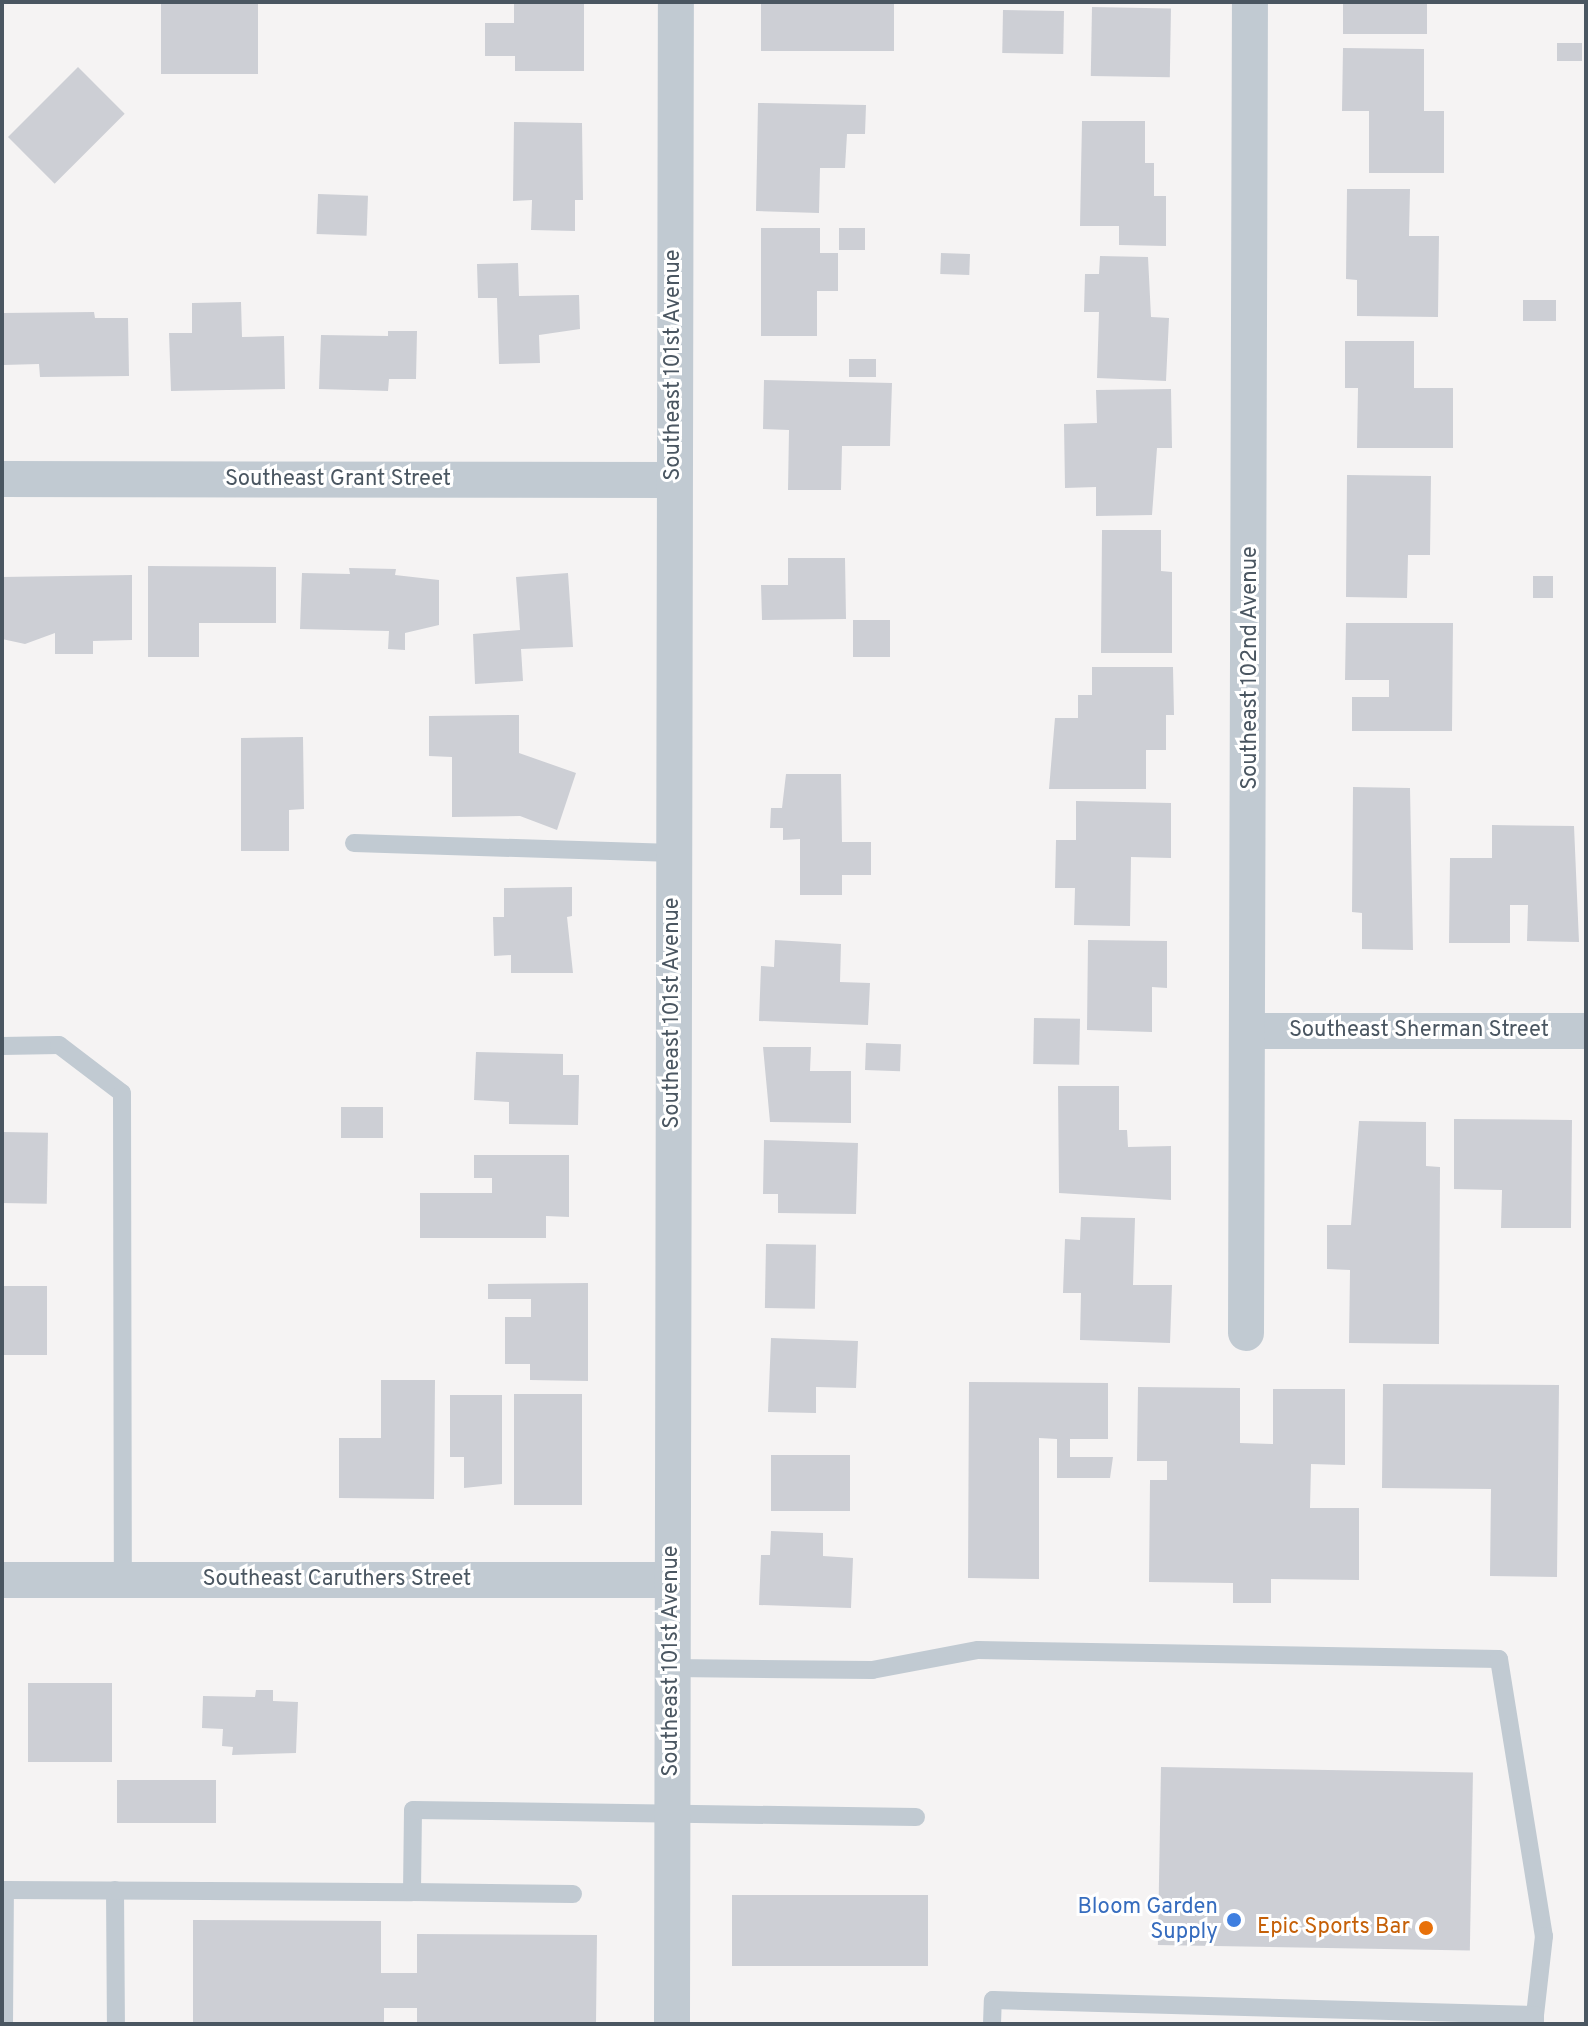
<!DOCTYPE html>
<html>
<head>
<meta charset="utf-8">
<style>
	body { margin:0 }
	#map { position:relative; width:1588px; height:2026px; overflow:hidden; background:#f5f3f3; font-family:Overpass,sans-serif }
	div>[style] { position:absolute }
	[style*='--x'] { left:calc(var(--x)*1px); top:calc(var(--y)*1px); width:calc(var(--w)*1px); rotate:calc(var(--a)*1deg) }
	.building>* { inset:0; background:#cdcfd5; transform-origin:0 0 }
	.service>* { height:18px; margin:-9px; padding:0 9px; transform-origin:9px; border-radius:9px; background:#c1cad2 }
	.minor>* { height:36px; margin:-18px; padding:0 18px; transform-origin:18px; border-radius:18px; background:#c1cad2 }
	.dots>* { width:22px; height:22px; translate:-50% -50%; box-sizing:border-box; border:4px solid #fff; border-radius:50% }
	span { translate:-50% -50%; white-space:nowrap; text-align:center; line-height:1.15; -webkit-text-stroke:6px #fff; paint-order:stroke }
	.street-label { font-size:22px; color:#4a5661 }
	.shop-label { font-size:22px; color:#366cbe }
	.right { translate:-100% -50%; text-align:right }
	.food-label { font-size:22px; color:#c56008 }
	.frame { position:absolute; inset:0; border:4px solid #4a5661; pointer-events:none }
</style>
</head>
<body>
<div id="map">
	<div class="building">
		<div style="left:161px;top:2px;width:97px;height:72px"></div>
		<div style="clip-path:polygon(514px 2px,584px 2px,584px 71px,515px 71px,515px 56px,485px 56px,485px 23px,514px 23px)"></div>
		<div style="left:761px;top:2px;width:133px;height:49px"></div>
		<div style="left:1343px;top:2px;width:84px;height:32px"></div>
		<div style="left:1092px;top:7px;width:79px;height:69px;rotate:1deg"></div>
		<div style="left:1003px;top:10px;width:61px;height:43px;rotate:1deg"></div>
		<div style="left:1557px;top:43px;width:25px;height:18px"></div>
		<div style="clip-path:polygon(1343px 48px,1424px 49px,1424px 111px,1444px 111px,1444px 173px,1369px 173px,1369px 111px,1342px 111px)"></div>
		<div style="left:78px;top:67px;width:66px;height:99px;rotate:45deg"></div>
		<div style="clip-path:polygon(758px 103px,866px 105px,865px 134px,847px 134px,845px 168px,820px 168px,819px 213px,756px 211px)"></div>
		<div style="clip-path:polygon(1082px 121px,1145px 121px,1145px 163px,1154px 163px,1154px 196px,1166px 196px,1166px 246px,1119px 245px,1119px 226px,1080px 226px)"></div>
		<div style="clip-path:polygon(514px 122px,582px 123px,583px 200px,575px 200px,575px 231px,531px 230px,532px 200px,513px 201px)"></div>
		<div style="clip-path:polygon(1347px 189px,1410px 189px,1409px 236px,1439px 236px,1438px 317px,1357px 316px,1357px 280px,1346px 279px)"></div>
		<div style="left:318px;top:194px;width:50px;height:40px;rotate:2deg"></div>
		<div style="clip-path:polygon(761px 228px,820px 228px,820px 253px,838px 253px,838px 291px,817px 291px,817px 336px,761px 336px)"></div>
		<div style="left:839px;top:228px;width:26px;height:22px"></div>
		<div style="left:941px;top:253px;width:29px;height:21px;rotate:2deg"></div>
		<div style="clip-path:polygon(1100px 256px,1148px 257px,1151px 317px,1169px 318px,1166px 381px,1097px 378px,1099px 312px,1084px 312px,1085px 274px,1099px 274px)"></div>
		<div style="clip-path:polygon(518px 263px,519px 296px,579px 295px,580px 329px,539px 335px,540px 363px,499px 364px,497px 298px,478px 298px,477px 264px)"></div>
		<div style="left:1523px;top:300px;width:33px;height:21px"></div>
		<div style="clip-path:polygon(241px 302px,242px 337px,284px 336px,285px 389px,171px 391px,169px 333px,192px 333px,192px 303px)"></div>
		<div style="clip-path:polygon(94px 312px,95px 318px,128px 318px,129px 376px,40px 377px,39px 364px,3px 365px,3px 313px)"></div>
		<div style="clip-path:polygon(388px 331px,417px 331px,416px 379px,389px 379px,388px 391px,319px 389px,321px 335px,388px 336px)"></div>
		<div style="clip-path:polygon(1345px 341px,1414px 341px,1414px 388px,1453px 388px,1453px 448px,1357px 448px,1358px 388px,1345px 388px)"></div>
		<div style="left:849px;top:359px;width:27px;height:18px"></div>
		<div style="clip-path:polygon(764px 380px,892px 383px,890px 446px,842px 446px,841px 490px,788px 490px,789px 430px,763px 429px)"></div>
		<div style="clip-path:polygon(1171px 389px,1172px 448px,1157px 448px,1152px 515px,1096px 516px,1096px 487px,1065px 488px,1064px 424px,1097px 423px,1096px 390px)"></div>
		<div style="clip-path:polygon(1347px 475px,1431px 476px,1430px 555px,1408px 555px,1407px 598px,1346px 597px)"></div>
		<div style="clip-path:polygon(1102px 530px,1161px 530px,1161px 571px,1172px 572px,1172px 653px,1101px 653px)"></div>
		<div style="clip-path:polygon(788px 558px,845px 558px,846px 619px,762px 620px,761px 585px,788px 585px)"></div>
		<div style="clip-path:polygon(148px 566px,276px 567px,276px 623px,199px 623px,199px 657px,148px 657px)"></div>
		<div style="clip-path:polygon(349px 568px,396px 569px,395px 575px,439px 580px,439px 625px,405px 633px,405px 650px,388px 649px,389px 631px,300px 629px,302px 573px,350px 574px)"></div>
		<div style="clip-path:polygon(568px 573px,573px 647px,521px 649px,523px 681px,475px 684px,473px 634px,520px 630px,516px 577px)"></div>
		<div style="clip-path:polygon(132px 575px,132px 640px,93px 641px,93px 654px,55px 654px,55px 633px,25px 644px,2px 639px,2px 577px)"></div>
		<div style="left:1533px;top:576px;width:20px;height:22px"></div>
		<div style="left:853px;top:620px;width:37px;height:37px"></div>
		<div style="clip-path:polygon(1346px 623px,1453px 623px,1452px 731px,1352px 731px,1352px 697px,1389px 697px,1389px 680px,1345px 680px)"></div>
		<div style="clip-path:polygon(1092px 667px,1173px 667px,1174px 715px,1166px 715px,1166px 750px,1146px 750px,1146px 789px,1049px 789px,1055px 718px,1078px 718px,1078px 695px,1092px 695px)"></div>
		<div style="clip-path:polygon(519px 715px,519px 753px,576px 773px,557px 830px,520px 816px,452px 817px,452px 757px,429px 756px,429px 716px)"></div>
		<div style="clip-path:polygon(303px 737px,304px 809px,289px 810px,289px 851px,241px 851px,241px 738px)"></div>
		<div style="clip-path:polygon(786px 774px,841px 774px,842px 842px,871px 842px,871px 875px,842px 875px,842px 895px,800px 895px,800px 839px,783px 840px,783px 828px,770px 828px,771px 808px,782px 808px)"></div>
		<div style="clip-path:polygon(1353px 787px,1410px 788px,1413px 950px,1362px 949px,1362px 913px,1352px 912px)"></div>
		<div style="clip-path:polygon(1076px 801px,1171px 803px,1171px 858px,1131px 857px,1130px 926px,1074px 925px,1075px 888px,1055px 888px,1056px 840px,1076px 840px)"></div>
		<div style="clip-path:polygon(1492px 825px,1574px 826px,1579px 942px,1527px 941px,1528px 905px,1510px 905px,1510px 943px,1449px 943px,1450px 858px,1492px 858px)"></div>
		<div style="clip-path:polygon(572px 887px,572px 916px,567px 917px,573px 973px,511px 973px,511px 955px,494px 956px,493px 917px,504px 917px,504px 888px)"></div>
		<div style="clip-path:polygon(775px 940px,841px 944px,840px 982px,870px 983px,868px 1025px,759px 1021px,761px 966px,774px 967px)"></div>
		<div style="clip-path:polygon(1088px 940px,1167px 941px,1167px 988px,1152px 987px,1152px 1032px,1087px 1030px)"></div>
		<div style="left:1034px;top:1018px;width:46px;height:46px;rotate:1deg"></div>
		<div style="left:866px;top:1043px;width:35px;height:27px;rotate:2deg"></div>
		<div style="clip-path:polygon(763px 1047px,811px 1047px,810px 1071px,851px 1071px,851px 1123px,770px 1122px)"></div>
		<div style="clip-path:polygon(476px 1052px,563px 1054px,563px 1075px,579px 1075px,578px 1125px,509px 1124px,509px 1102px,474px 1100px)"></div>
		<div style="clip-path:polygon(1058px 1086px,1119px 1086px,1119px 1130px,1127px 1130px,1128px 1147px,1171px 1146px,1171px 1200px,1059px 1193px)"></div>
		<div style="left:341px;top:1107px;width:42px;height:31px"></div>
		<div style="clip-path:polygon(1454px 1119px,1572px 1120px,1571px 1228px,1501px 1228px,1502px 1190px,1454px 1189px)"></div>
		<div style="clip-path:polygon(1359px 1121px,1426px 1122px,1426px 1166px,1440px 1167px,1439px 1344px,1349px 1343px,1350px 1270px,1327px 1269px,1327px 1225px,1351px 1225px)"></div>
		<div style="left:2px;top:1132px;width:46px;height:71px;rotate:1deg"></div>
		<div style="clip-path:polygon(764px 1140px,858px 1143px,856px 1214px,778px 1213px,778px 1194px,763px 1194px)"></div>
		<div style="clip-path:polygon(474px 1155px,569px 1155px,569px 1217px,546px 1216px,546px 1238px,420px 1238px,420px 1193px,492px 1193px,492px 1178px,474px 1178px)"></div>
		<div style="clip-path:polygon(1081px 1217px,1135px 1218px,1133px 1285px,1172px 1285px,1170px 1343px,1080px 1340px,1081px 1293px,1063px 1293px,1065px 1239px,1080px 1240px)"></div>
		<div style="left:766px;top:1244px;width:50px;height:64px;rotate:1deg"></div>
		<div style="clip-path:polygon(588px 1283px,588px 1381px,530px 1380px,530px 1364px,505px 1364px,505px 1317px,531px 1317px,531px 1299px,488px 1299px,488px 1284px)"></div>
		<div style="left:2px;top:1286px;width:45px;height:69px"></div>
		<div style="clip-path:polygon(771px 1338px,858px 1341px,856px 1388px,816px 1387px,816px 1413px,768px 1412px)"></div>
		<div style="clip-path:polygon(381px 1380px,435px 1380px,434px 1499px,339px 1498px,339px 1438px,381px 1438px)"></div>
		<div style="clip-path:polygon(969px 1382px,1108px 1383px,1108px 1439px,1070px 1439px,1070px 1457px,1113px 1457px,1110px 1478px,1057px 1478px,1057px 1439px,1039px 1438px,1039px 1579px,968px 1578px)"></div>
		<div style="clip-path:polygon(1383px 1384px,1559px 1385px,1557px 1577px,1490px 1576px,1491px 1489px,1382px 1488px)"></div>
		<div style="clip-path:polygon(1138px 1387px,1240px 1388px,1240px 1443px,1273px 1444px,1273px 1389px,1345px 1389px,1345px 1465px,1311px 1464px,1310px 1508px,1359px 1508px,1359px 1580px,1271px 1579px,1271px 1603px,1233px 1603px,1233px 1583px,1149px 1582px,1150px 1480px,1167px 1480px,1167px 1461px,1137px 1461px)"></div>
		<div style="left:514px;top:1394px;width:68px;height:111px"></div>
		<div style="clip-path:polygon(450px 1395px,502px 1395px,502px 1484px,464px 1488px,464px 1457px,450px 1457px)"></div>
		<div style="left:771px;top:1455px;width:79px;height:56px"></div>
		<div style="clip-path:polygon(771px 1531px,823px 1533px,823px 1556px,853px 1558px,851px 1608px,759px 1605px,761px 1555px,770px 1555px)"></div>
		<div style="left:28px;top:1683px;width:84px;height:79px"></div>
		<div style="clip-path:polygon(256px 1690px,273px 1690px,273px 1701px,298px 1702px,296px 1753px,232px 1755px,233px 1747px,222px 1746px,223px 1729px,202px 1728px,203px 1696px,255px 1697px)"></div>
		<div style="left:1161px;top:1767px;width:312px;height:178px;rotate:1deg"></div>
		<div style="left:117px;top:1780px;width:99px;height:43px"></div>
		<div style="left:732px;top:1895px;width:196px;height:71px"></div>
		<div style="clip-path:polygon(193px 1920px,381px 1921px,381px 1973px,417px 1973px,417px 1934px,597px 1935px,596px 2024px,417px 2024px,417px 2008px,384px 2008px,384px 2024px,193px 2024px)"></div>
	</div>
	<div class="service">
		<div style="--x:354;--y:843;--w:320;--a:1.8"></div>
		<div style="--x:2;--y:1046;--w:57;--a:-1"></div>
		<div style="--x:59;--y:1045;--w:79;--a:37.3"></div>
		<div style="--x:122;--y:1093;--w:487;--a:89.9"></div>
		<div style="--x:672;--y:1668;--w:200;--a:0.6"></div>
		<div style="--x:872;--y:1670;--w:108;--a:-10.7"></div>
		<div style="--x:978;--y:1650;--w:521;--a:0.99"></div>
		<div style="--x:1499;--y:1659;--w:281;--a:80.8"></div>
		<div style="--x:1544;--y:1936;--w:80;--a:96.5"></div>
		<div style="--x:115;--y:1890;--w:134;--a:89.6"></div>
		<div style="--x:412;--y:1892;--w:161;--a:0.7"></div>
		<div style="--x:4;--y:2024;--w:134;--a:-89.6"></div>
		<div style="--x:5;--y:1890;--w:407;--a:0.3"></div>
		<div style="--x:412;--y:1892;--w:82;--a:-89.3"></div>
		<div style="--x:413;--y:1810;--w:503;--a:0.8"></div>
		<div style="--x:992;--y:2024;--w:24;--a:-88"></div>
		<div style="--x:993;--y:2000;--w:542;--a:1.59"></div>
		<div style="--x:1535;--y:2015;--w:9;--a:90"></div>
	</div>
	<div class="minor">
		<div style="--x:2;--y:479;--w:672;--a:0.09"></div>
		<div style="--x:1251;--y:1031;--w:335;--a:0"></div>
		<div style="--x:1246;--y:1333;--w:1331;--a:-89.83"></div>
		<div style="--x:2;--y:1580;--w:670;--a:0"></div>
		<div style="--x:672;--y:2024;--w:2022;--a:-89.89"></div>
	</div>
	<div class="dots">
		<div style="left:1234px;top:1920px;background:#3f7fe0"></div>
		<div style="left:1426px;top:1928px;background:#e8710a"></div>
	</div>
	<div class="street-label">
		<span style="left:674px;top:365px;rotate:-90deg">Southeast 101st Avenue</span>
		<span style="left:338px;top:480px">Southeast Grant Street</span>
		<span style="left:1251px;top:668px;rotate:-90deg">Southeast 102nd Avenue</span>
		<span style="left:673px;top:1013px;rotate:-90deg">Southeast 101st Avenue</span>
		<span style="left:1419px;top:1031px">Southeast Sherman Street</span>
		<span style="left:337px;top:1580px">Southeast Caruthers Street</span>
		<span style="left:672px;top:1661px;rotate:-90deg">Southeast 101st Avenue</span>
	</div>
	<div class="shop-label">
		<span class="right" style="left:1218px;top:1920px">Bloom Garden<br>Supply</span>
	</div>
	<div class="food-label">
		<span class="right" style="left:1410px;top:1928px">Epic Sports Bar</span>
	</div>
	<div class="frame"></div>
</div>
</body>
</html>
